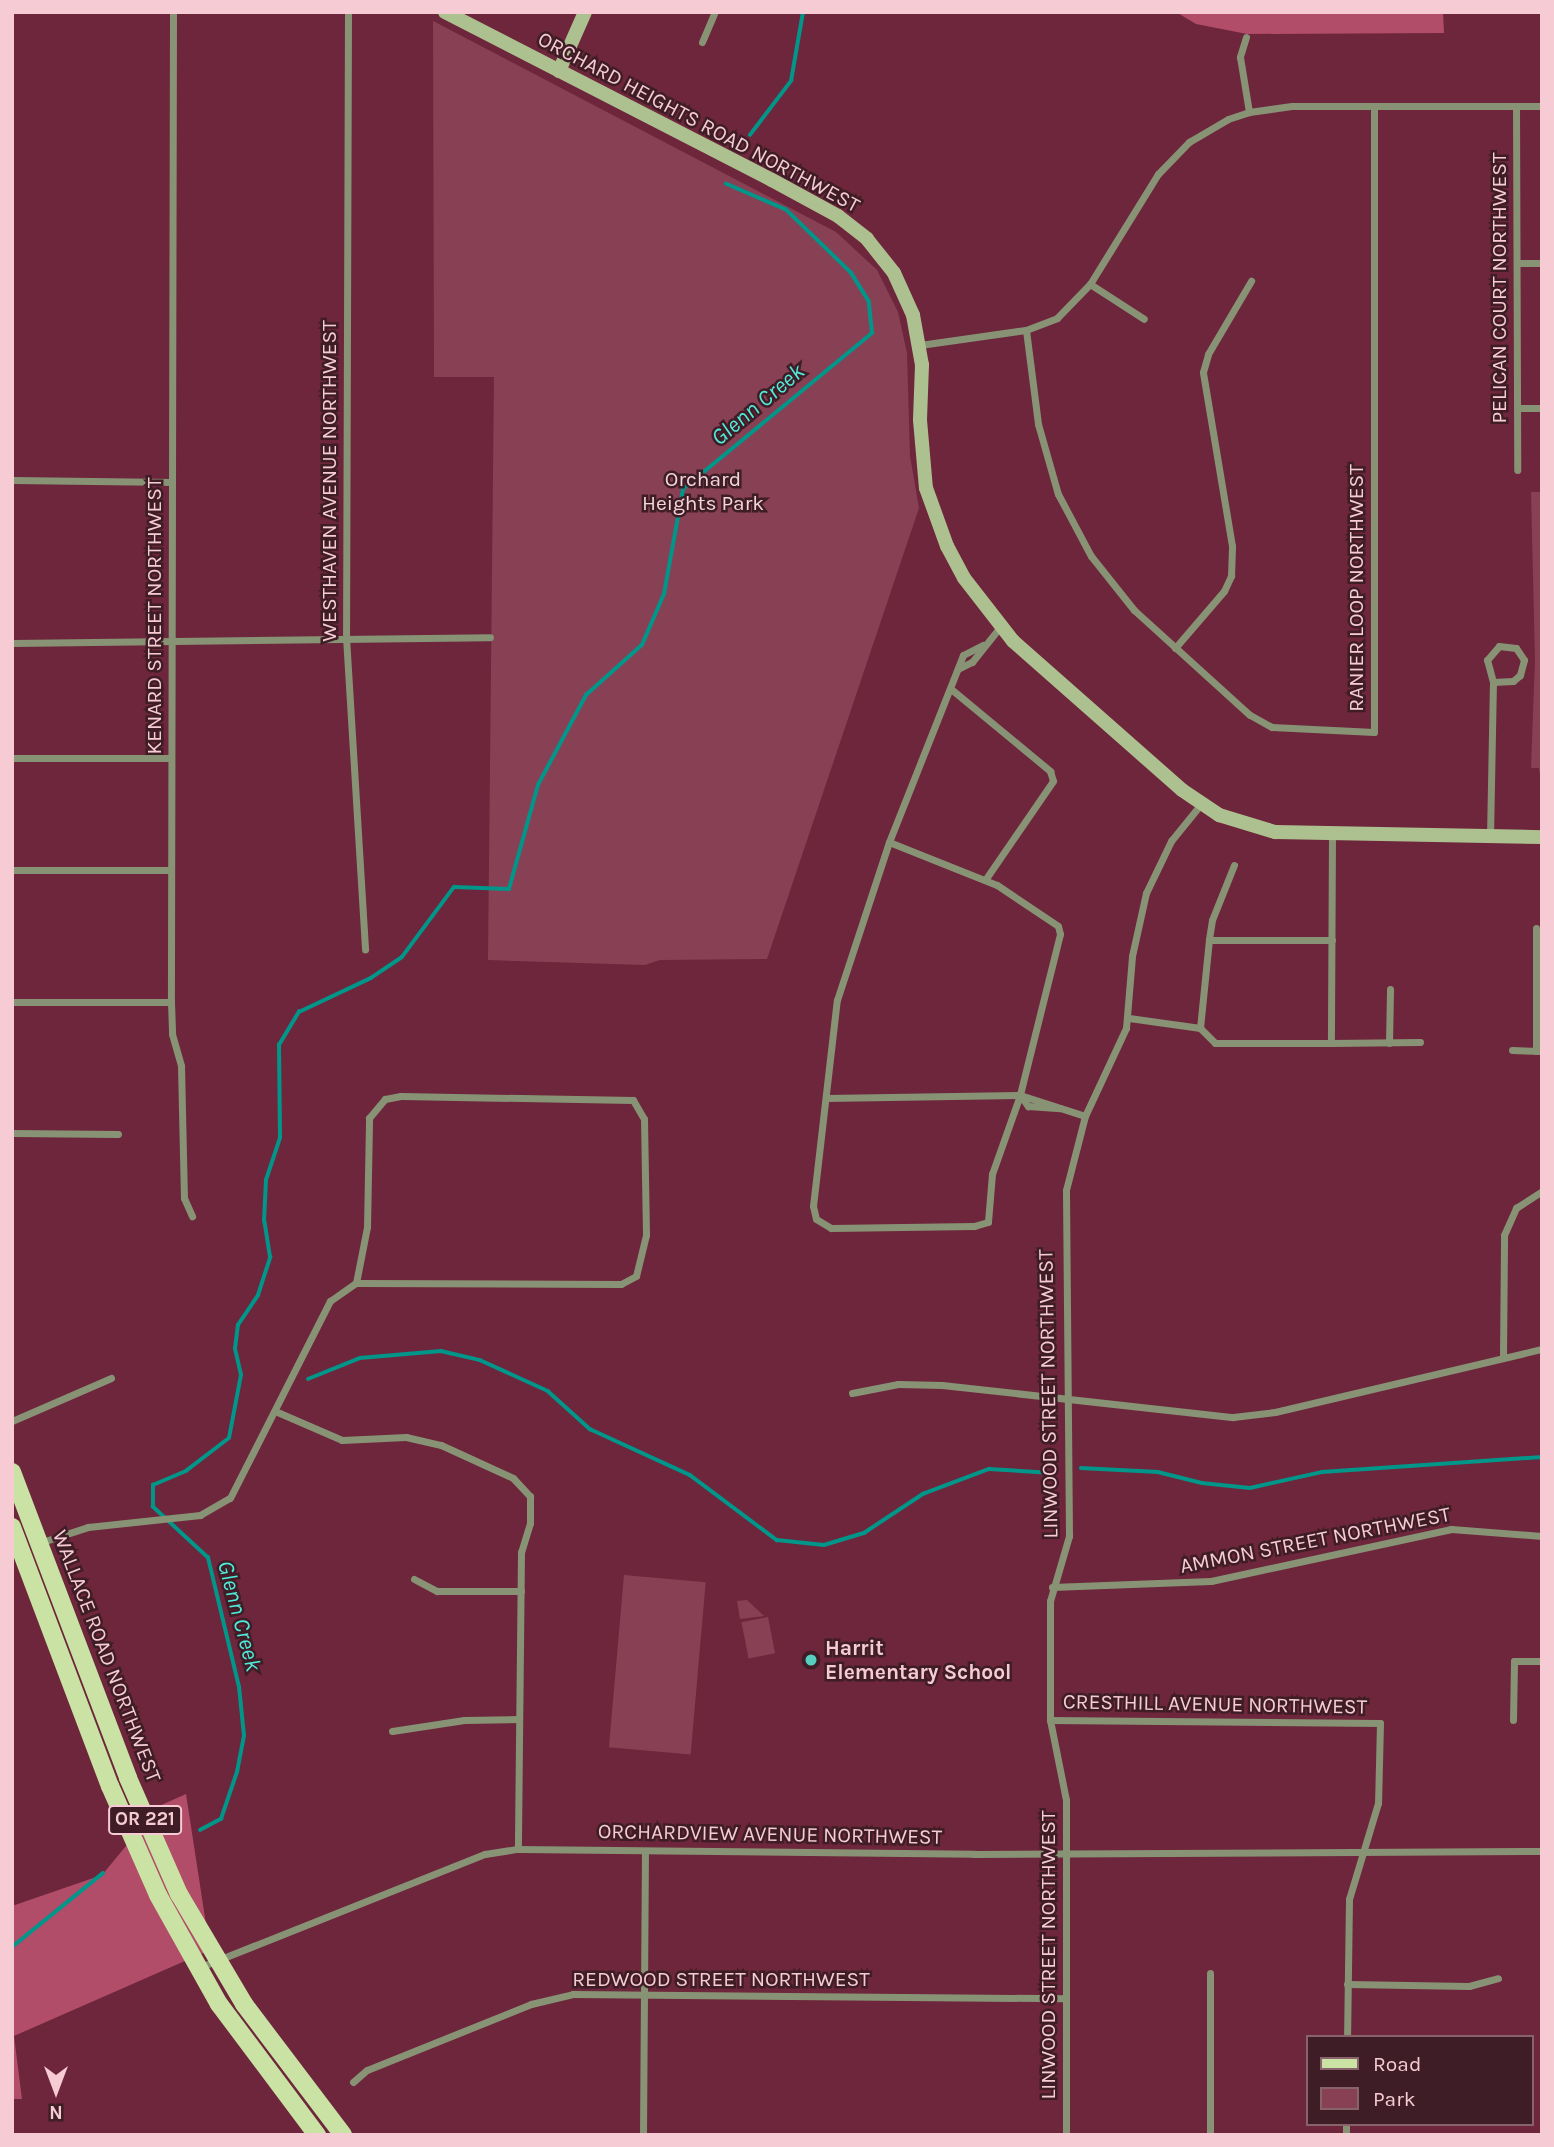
<!DOCTYPE html>
<html>
<head>
<meta charset="utf-8">
<style>
	body { margin:0 }
	#map { position:relative; width:1554px; height:2147px; overflow:hidden; background:#6d263b; font-family:Karla,sans-serif }
	div>[style] { position:absolute }
	[style*='--x'] { left:calc(var(--x)*1px); top:calc(var(--y)*1px); width:calc(var(--w)*1px); rotate:calc(var(--a)*1deg) }
	.green>* { inset:0; background:#884154; transform-origin:0 0 }
	.forest>* { inset:0; background:#b14c69 }
	.stream>* { height:3.5px; margin:-1.75px; padding:0 1.75px; transform-origin:1.75px; border-radius:1.75px; background:#00968a }
	.street>* { height:7px; margin:-3.5px; padding:0 3.5px; transform-origin:3.5px; border-radius:3.5px; background:#879374 }
	.secondary>* { height:14px; margin:-7px; padding:0 7px; transform-origin:7px; border-radius:7px; background:#adc08f }
	.primary>* { height:18px; margin:-9px; padding:0 9px; transform-origin:9px; border-radius:9px; background:#cae2a3 }
	.dots>* { width:19px; height:19px; translate:-50% -50%; box-sizing:border-box; border:4px solid #3e1d26; border-radius:50% }
	span { translate:-50% -50%; white-space:nowrap; text-align:center; line-height:1.15; -webkit-text-stroke:5px #3e1d26; paint-order:stroke }
	.shield-label span { padding:2px 5px; background:#3e1d26; border:2px solid; border-radius:5px; -webkit-text-stroke-width:0 }
	.shield-label { font-size:19px; color:#f7cbd3; font-weight:700 }
	.street-label { font-size:21px; color:#f7cbd3 }
	.park-label { font-size:21px; color:#f3d6db }
	.poi-label { font-size:21px; color:#f7cbd3; font-weight:700 }
	.left { translate:0 -50%; text-align:left }
	.water-label { font-size:23px; color:#50ecdb; font-style:italic }
	.frame { position:absolute; inset:0; border:14px solid #f7cbd3; pointer-events:none }
	.legend { position:absolute; left:1306px; top:2035px; width:228px; height:91px; box-sizing:border-box; background:#3e1d26; border:2px solid #88636b; margin:0; padding:9px 12px; list-style:none; font-size:21px; color:#f7cbd3 }
	.legend li { display:flex; align-items:center; gap:14px; height:35px }
	.legend b { width:35px; border:2px solid #88636b }
	.north { position:absolute; left:21px; top:2056px; width:70px; height:70px; -webkit-text-stroke:5px #3e1d26; paint-order:stroke; rotate:180deg; font-size:19px; font-weight:700; line-height:28px; text-align:center; color:#f7cbd3 }
	.north::after { content:''; display:block; margin:auto; width:24px; height:32px; background:#f7cbd3; clip-path:polygon(50% 0,100% 100%,50% 72%,0 100%) }
</style>
</head>
<body>
<div id="map">
	<div class="green">
		<div style="clip-path:polygon(433px 21px,836px 232px,877px 270px,898px 312px,907px 353px,910px 456px,919px 508px,767px 959px,660px 960px,645px 965px,488px 960px,494px 377px,434px 377px)"></div>
		<div style="clip-path:polygon(1531px 492px,1542px 492px,1542px 789px,1539px 768px,1531px 768px,1535px 660px)"></div>
		<div style="left:624px;top:1575px;width:82px;height:173px;rotate:5deg"></div>
		<div style="clip-path:polygon(747px 1600px,764px 1616px,740px 1619px,737px 1601px)"></div>
		<div style="left:768px;top:1617px;width:37px;height:27px;rotate:79deg"></div>
	</div>
	<div class="forest">
		<div style="clip-path:polygon(1176px 12px,1443px 12px,1444px 33px,1247px 34px,1196px 24px)"></div>
		<div style="clip-path:polygon(186px 1794px,210px 1950px,14px 2036px,22px 2099px,12px 2099px,12px 1906px,102px 1875px,159px 1806px)"></div>
	</div>
	<div class="stream">
		<div style="--x:750;--y:135;--w:68;--a:-52.8"></div>
		<div style="--x:791;--y:81;--w:70;--a:-80.1"></div>
		<div style="--x:308;--y:1379;--w:56;--a:-22"></div>
		<div style="--x:360;--y:1358;--w:81;--a:-4.9"></div>
		<div style="--x:441;--y:1351;--w:40;--a:13"></div>
		<div style="--x:480;--y:1360;--w:75;--a:24.5"></div>
		<div style="--x:548;--y:1391;--w:57;--a:42.1"></div>
		<div style="--x:590;--y:1429;--w:110;--a:24.7"></div>
		<div style="--x:690;--y:1475;--w:109;--a:36.8"></div>
		<div style="--x:777;--y:1540;--w:47;--a:6.1"></div>
		<div style="--x:824;--y:1545;--w:42;--a:-16.7"></div>
		<div style="--x:864;--y:1533;--w:71;--a:-33.5"></div>
		<div style="--x:923;--y:1494;--w:71;--a:-20.7"></div>
		<div style="--x:989;--y:1469;--w:64;--a:3.6"></div>
		<div style="--x:1081;--y:1468;--w:77;--a:3"></div>
		<div style="--x:1158;--y:1472;--w:45;--a:14"></div>
		<div style="--x:1202;--y:1483;--w:48;--a:5.9"></div>
		<div style="--x:1250;--y:1488;--w:74;--a:-12.5"></div>
		<div style="--x:1322;--y:1472;--w:221;--a:-3.9"></div>
		<div style="--x:200;--y:1830;--w:24;--a:-28"></div>
		<div style="--x:221;--y:1819;--w:50;--a:-71.2"></div>
		<div style="--x:237;--y:1772;--w:37;--a:-79"></div>
		<div style="--x:244;--y:1736;--w:49;--a:-95.8"></div>
		<div style="--x:239;--y:1687;--w:133;--a:-103.5"></div>
		<div style="--x:208;--y:1558;--w:75;--a:-137.2"></div>
		<div style="--x:153;--y:1507;--w:22;--a:-90"></div>
		<div style="--x:153;--y:1485;--w:36;--a:-23"></div>
		<div style="--x:186;--y:1471;--w:54;--a:-37.5"></div>
		<div style="--x:229;--y:1438;--w:64;--a:-79.2"></div>
		<div style="--x:241;--y:1375;--w:27;--a:-103"></div>
		<div style="--x:235;--y:1349;--w:24;--a:-83"></div>
		<div style="--x:238;--y:1325;--w:36;--a:-56"></div>
		<div style="--x:258;--y:1295;--w:40;--a:-72"></div>
		<div style="--x:270;--y:1257;--w:36;--a:-99"></div>
		<div style="--x:264;--y:1221;--w:41;--a:-87.2"></div>
		<div style="--x:266;--y:1180;--w:44;--a:-71.6"></div>
		<div style="--x:280;--y:1138;--w:93;--a:-90.6"></div>
		<div style="--x:279;--y:1045;--w:39;--a:-59"></div>
		<div style="--x:299;--y:1012;--w:80;--a:-25.3"></div>
		<div style="--x:371;--y:978;--w:37;--a:-34"></div>
		<div style="--x:402;--y:957;--w:87;--a:-53.4"></div>
		<div style="--x:454;--y:887;--w:55;--a:2.1"></div>
		<div style="--x:509;--y:889;--w:108;--a:-74.4"></div>
		<div style="--x:538;--y:785;--w:102;--a:-61.9"></div>
		<div style="--x:586;--y:695;--w:75;--a:-41.8"></div>
		<div style="--x:642;--y:645;--w:56;--a:-66.7"></div>
		<div style="--x:664;--y:594;--w:107;--a:-79.7"></div>
		<div style="--x:683;--y:489;--w:245;--a:-39.5"></div>
		<div style="--x:872;--y:333;--w:31;--a:-96"></div>
		<div style="--x:869;--y:302;--w:34;--a:-122"></div>
		<div style="--x:851;--y:273;--w:91;--a:-135.9"></div>
		<div style="--x:786;--y:210;--w:65;--a:-156.6"></div>
		<div style="--x:12;--y:1947;--w:117;--a:-39.1"></div>
	</div>
	<div class="street">
		<div style="--x:173;--y:12;--w:990;--a:90.12"></div>
		<div style="--x:171;--y:1002;--w:32;--a:88"></div>
		<div style="--x:172;--y:1034;--w:33;--a:74"></div>
		<div style="--x:181;--y:1066;--w:132;--a:88.7"></div>
		<div style="--x:184;--y:1198;--w:20;--a:66"></div>
		<div style="--x:348;--y:12;--w:625;--a:90.18"></div>
		<div style="--x:346;--y:637;--w:313;--a:86.5"></div>
		<div style="--x:1246;--y:37;--w:21;--a:107"></div>
		<div style="--x:1240;--y:57;--w:56;--a:80.7"></div>
		<div style="--x:702;--y:42;--w:33;--a:-67"></div>
		<div style="--x:1516;--y:106;--w:364;--a:89.8"></div>
		<div style="--x:1517;--y:263;--w:25;--a:0"></div>
		<div style="--x:1090;--y:284;--w:64;--a:32.9"></div>
		<div style="--x:1026;--y:330;--w:95;--a:82.7"></div>
		<div style="--x:1038;--y:424;--w:73;--a:74.1"></div>
		<div style="--x:1058;--y:494;--w:70;--a:62"></div>
		<div style="--x:1091;--y:556;--w:69;--a:51.5"></div>
		<div style="--x:1134;--y:610;--w:156;--a:42.2"></div>
		<div style="--x:1250;--y:715;--w:25;--a:29"></div>
		<div style="--x:1272;--y:727;--w:102;--a:2.8"></div>
		<div style="--x:1374;--y:732;--w:626;--a:-90"></div>
		<div style="--x:920;--y:345;--w:107;--a:-8.1"></div>
		<div style="--x:1026;--y:330;--w:33;--a:-21"></div>
		<div style="--x:1057;--y:318;--w:47;--a:-45.9"></div>
		<div style="--x:1090;--y:284;--w:129;--a:-58.3"></div>
		<div style="--x:1158;--y:174;--w:45;--a:-45.9"></div>
		<div style="--x:1189;--y:142;--w:45;--a:-30.5"></div>
		<div style="--x:1228;--y:119;--w:22;--a:-18"></div>
		<div style="--x:1249;--y:112;--w:43;--a:-7.9"></div>
		<div style="--x:1292;--y:106;--w:250;--a:0"></div>
		<div style="--x:1517;--y:408;--w:25;--a:0"></div>
		<div style="--x:12;--y:480;--w:160;--a:0.7"></div>
		<div style="--x:12;--y:643;--w:478;--a:-0.7"></div>
		<div style="--x:1175;--y:648;--w:75;--a:-49.3"></div>
		<div style="--x:1224;--y:591;--w:17;--a:-65"></div>
		<div style="--x:1231;--y:576;--w:30;--a:-88"></div>
		<div style="--x:1232;--y:546;--w:176;--a:-99.5"></div>
		<div style="--x:1203;--y:372;--w:19;--a:-74"></div>
		<div style="--x:1208;--y:354;--w:85;--a:-59.5"></div>
		<div style="--x:958;--y:669;--w:16;--a:-27"></div>
		<div style="--x:972;--y:662;--w:45;--a:-51.3"></div>
		<div style="--x:951;--y:689;--w:129;--a:39.6"></div>
		<div style="--x:1050;--y:771;--w:10;--a:73"></div>
		<div style="--x:1053;--y:781;--w:120;--a:124.5"></div>
		<div style="--x:12;--y:758;--w:159;--a:0"></div>
		<div style="--x:1332;--y:835;--w:208;--a:90.3"></div>
		<div style="--x:1331;--y:1043;--w:89;--a:-0.6"></div>
		<div style="--x:1490;--y:837;--w:155;--a:-88.9"></div>
		<div style="--x:1493;--y:682;--w:23;--a:-105"></div>
		<div style="--x:1487;--y:660;--w:18;--a:-49"></div>
		<div style="--x:1499;--y:646;--w:17;--a:7"></div>
		<div style="--x:1516;--y:648;--w:14;--a:56"></div>
		<div style="--x:1524;--y:660;--w:16;--a:105"></div>
		<div style="--x:1520;--y:675;--w:9;--a:139"></div>
		<div style="--x:1513;--y:681;--w:20;--a:177"></div>
		<div style="--x:889;--y:842;--w:201;--a:-68.4"></div>
		<div style="--x:963;--y:655;--w:22;--a:-27"></div>
		<div style="--x:1234;--y:865;--w:59;--a:111.8"></div>
		<div style="--x:1212;--y:920;--w:20;--a:99"></div>
		<div style="--x:1209;--y:940;--w:123;--a:0"></div>
		<div style="--x:12;--y:870;--w:159;--a:0"></div>
		<div style="--x:1536;--y:928;--w:123;--a:90"></div>
		<div style="--x:12;--y:1002;--w:159;--a:0"></div>
		<div style="--x:1129;--y:1018;--w:72;--a:8"></div>
		<div style="--x:1200;--y:1028;--w:21;--a:45"></div>
		<div style="--x:1215;--y:1043;--w:116;--a:0"></div>
		<div style="--x:1200;--y:1028;--w:88;--a:-84.2"></div>
		<div style="--x:1389;--y:1043;--w:54;--a:-88.9"></div>
		<div style="--x:1512;--y:1050;--w:30;--a:2"></div>
		<div style="--x:1020;--y:1095;--w:84;--a:109.5"></div>
		<div style="--x:992;--y:1174;--w:48;--a:94.8"></div>
		<div style="--x:988;--y:1222;--w:15;--a:164"></div>
		<div style="--x:974;--y:1226;--w:143;--a:179.2"></div>
		<div style="--x:831;--y:1228;--w:17;--a:-149"></div>
		<div style="--x:816;--y:1219;--w:13;--a:-103"></div>
		<div style="--x:813;--y:1206;--w:207;--a:-83.4"></div>
		<div style="--x:837;--y:1000;--w:166;--a:-71.8"></div>
		<div style="--x:889;--y:842;--w:116;--a:21.7"></div>
		<div style="--x:997;--y:885;--w:73;--a:33.9"></div>
		<div style="--x:1058;--y:926;--w:8;--a:76"></div>
		<div style="--x:1060;--y:934;--w:166;--a:104"></div>
		<div style="--x:1020;--y:1095;--w:14;--a:54"></div>
		<div style="--x:1028;--y:1106;--w:32;--a:4"></div>
		<div style="--x:401;--y:1096;--w:232;--a:1"></div>
		<div style="--x:633;--y:1100;--w:22;--a:60"></div>
		<div style="--x:644;--y:1119;--w:116;--a:89"></div>
		<div style="--x:646;--y:1235;--w:42;--a:103.7"></div>
		<div style="--x:636;--y:1276;--w:17;--a:152"></div>
		<div style="--x:621;--y:1284;--w:265;--a:-179.8"></div>
		<div style="--x:356;--y:1283;--w:57;--a:-78.9"></div>
		<div style="--x:367;--y:1227;--w:109;--a:-88.9"></div>
		<div style="--x:369;--y:1118;--w:25;--a:-50"></div>
		<div style="--x:385;--y:1099;--w:16;--a:-11"></div>
		<div style="--x:826;--y:1098;--w:194;--a:-0.9"></div>
		<div style="--x:1020;--y:1095;--w:68;--a:17.9"></div>
		<div style="--x:12;--y:1133;--w:106;--a:0.5"></div>
		<div style="--x:1503;--y:1358;--w:123;--a:-89.5"></div>
		<div style="--x:1504;--y:1235;--w:30;--a:-66"></div>
		<div style="--x:1516;--y:1208;--w:31;--a:-33"></div>
		<div style="--x:852;--y:1393;--w:47;--a:-11.1"></div>
		<div style="--x:898;--y:1384;--w:44;--a:1.3"></div>
		<div style="--x:942;--y:1385;--w:293;--a:6.3"></div>
		<div style="--x:1233;--y:1417;--w:42;--a:-6.8"></div>
		<div style="--x:1275;--y:1412;--w:274;--a:-13.3"></div>
		<div style="--x:275;--y:1411;--w:73;--a:23.4"></div>
		<div style="--x:342;--y:1440;--w:64;--a:-2.7"></div>
		<div style="--x:406;--y:1437;--w:36;--a:13"></div>
		<div style="--x:441;--y:1445;--w:79;--a:24.6"></div>
		<div style="--x:513;--y:1478;--w:25;--a:47"></div>
		<div style="--x:530;--y:1496;--w:27;--a:90"></div>
		<div style="--x:530;--y:1523;--w:30;--a:107"></div>
		<div style="--x:521;--y:1552;--w:297;--a:90.6"></div>
		<div style="--x:12;--y:1421;--w:108;--a:-23.5"></div>
		<div style="--x:39;--y:1543;--w:52;--a:-18.1"></div>
		<div style="--x:88;--y:1527;--w:113;--a:-6.1"></div>
		<div style="--x:200;--y:1515;--w:34;--a:-30"></div>
		<div style="--x:230;--y:1498;--w:221;--a:-63.1"></div>
		<div style="--x:330;--y:1301;--w:32;--a:-35"></div>
		<div style="--x:414;--y:1579;--w:26;--a:28"></div>
		<div style="--x:437;--y:1591;--w:84;--a:0"></div>
		<div style="--x:1052;--y:1587;--w:159;--a:-2.2"></div>
		<div style="--x:1211;--y:1581;--w:246;--a:-12.2"></div>
		<div style="--x:1451;--y:1529;--w:91;--a:4.4"></div>
		<div style="--x:1050;--y:1720;--w:330;--a:0.5"></div>
		<div style="--x:1380;--y:1723;--w:80;--a:91.4"></div>
		<div style="--x:1378;--y:1803;--w:100;--a:106.8"></div>
		<div style="--x:1349;--y:1899;--w:138;--a:90.8"></div>
		<div style="--x:1513;--y:1720;--w:59;--a:-89"></div>
		<div style="--x:1514;--y:1661;--w:28;--a:0"></div>
		<div style="--x:392;--y:1731;--w:73;--a:-8.7"></div>
		<div style="--x:464;--y:1720;--w:55;--a:-1"></div>
		<div style="--x:198;--y:1968;--w:309;--a:-21.7"></div>
		<div style="--x:485;--y:1854;--w:33;--a:-9"></div>
		<div style="--x:518;--y:1849;--w:456;--a:0.6"></div>
		<div style="--x:974;--y:1854;--w:568;--a:-0.3"></div>
		<div style="--x:1347;--y:1984;--w:122;--a:0.9"></div>
		<div style="--x:1469;--y:1986;--w:30;--a:-15"></div>
		<div style="--x:353;--y:2082;--w:18;--a:-41"></div>
		<div style="--x:367;--y:2070;--w:177;--a:-21.9"></div>
		<div style="--x:531;--y:2004;--w:43;--a:-13.4"></div>
		<div style="--x:573;--y:1994;--w:493;--a:0.5"></div>
		<div style="--x:643;--y:2135;--w:284;--a:-89.6"></div>
		<div style="--x:1066;--y:2135;--w:335;--a:-90"></div>
		<div style="--x:1066;--y:1800;--w:82;--a:-101.3"></div>
		<div style="--x:1050;--y:1720;--w:119;--a:-90"></div>
		<div style="--x:1050;--y:1601;--w:68;--a:-73.7"></div>
		<div style="--x:1069;--y:1536;--w:346;--a:-90.5"></div>
		<div style="--x:1066;--y:1190;--w:76;--a:-75.6"></div>
		<div style="--x:1085;--y:1116;--w:97;--a:-65"></div>
		<div style="--x:1126;--y:1028;--w:72;--a:-85.2"></div>
		<div style="--x:1132;--y:956;--w:65;--a:-77.5"></div>
		<div style="--x:1146;--y:893;--w:58;--a:-64.3"></div>
		<div style="--x:1171;--y:841;--w:48;--a:-51"></div>
		<div style="--x:1210;--y:2135;--w:162;--a:-90"></div>
		<div style="--x:1346;--y:2135;--w:11;--a:-90"></div>
	</div>
	<div class="secondary">
		<div style="--x:445;--y:12;--w:368;--a:27.2"></div>
		<div style="--x:772;--y:180;--w:75;--a:28.6"></div>
		<div style="--x:838;--y:216;--w:37;--a:38"></div>
		<div style="--x:867;--y:239;--w:43;--a:51.5"></div>
		<div style="--x:894;--y:273;--w:46;--a:65.7"></div>
		<div style="--x:913;--y:315;--w:51;--a:79.8"></div>
		<div style="--x:922;--y:365;--w:55;--a:92.1"></div>
		<div style="--x:920;--y:420;--w:68;--a:85"></div>
		<div style="--x:926;--y:488;--w:62;--a:70.1"></div>
		<div style="--x:947;--y:546;--w:36;--a:62"></div>
		<div style="--x:964;--y:578;--w:80;--a:52.1"></div>
		<div style="--x:1013;--y:641;--w:225;--a:41.4"></div>
		<div style="--x:1182;--y:790;--w:45;--a:34"></div>
		<div style="--x:1219;--y:815;--w:59;--a:16.9"></div>
		<div style="--x:1275;--y:832;--w:267;--a:1.1"></div>
		<div style="--x:559;--y:71;--w:64;--a:-66.2"></div>
	</div>
	<div class="primary">
		<div style="--x:12;--y:1472;--w:327;--a:69.2"></div>
		<div style="--x:128;--y:1778;--w:127;--a:66.3"></div>
		<div style="--x:179;--y:1894;--w:128;--a:59.4"></div>
		<div style="--x:244;--y:2004;--w:164;--a:52.9"></div>
		<div style="--x:12;--y:1527;--w:277;--a:69.3"></div>
		<div style="--x:110;--y:1786;--w:119;--a:66.2"></div>
		<div style="--x:158;--y:1895;--w:125;--a:60.8"></div>
		<div style="--x:219;--y:2004;--w:164;--a:53.2"></div>
	</div>
	<div class="dots">
		<div style="left:811px;top:1660px;background:#58cec0"></div>
	</div>
	<div class="shield-label">
		<span style="left:145px;top:1820px">OR 221</span>
	</div>
	<div class="street-label">
		<span style="left:699px;top:122px;rotate:28deg">ORCHARD HEIGHTS ROAD NORTHWEST</span>
		<span style="left:1499px;top:288px;rotate:-90deg">PELICAN COURT NORTHWEST</span>
		<span style="left:329px;top:481px;rotate:-90deg">WESTHAVEN AVENUE NORTHWEST</span>
		<span style="left:1356px;top:588px;rotate:-90deg">RANIER LOOP NORTHWEST</span>
		<span style="left:154px;top:616px;rotate:-90deg">KENARD STREET NORTHWEST</span>
		<span style="left:1048px;top:1394px;rotate:-91deg">LINWOOD STREET NORTHWEST</span>
		<span style="left:1315px;top:1540px;rotate:-11deg">AMMON STREET NORTHWEST</span>
		<span style="left:107px;top:1656px;rotate:69deg">WALLACE ROAD NORTHWEST</span>
		<span style="left:1215px;top:1704px;rotate:1deg">CRESTHILL AVENUE NORTHWEST</span>
		<span style="left:770px;top:1834px;rotate:1deg">ORCHARDVIEW AVENUE NORTHWEST</span>
		<span style="left:1048px;top:1955px;rotate:-90deg">LINWOOD STREET NORTHWEST</span>
		<span style="left:721px;top:1979px">REDWOOD STREET NORTHWEST</span>
	</div>
	<div class="park-label">
		<span style="left:703px;top:491px">Orchard<br>Heights Park</span>
	</div>
	<div class="poi-label">
		<span class="left" style="left:825px;top:1660px">Harrit<br>Elementary School</span>
	</div>
	<div class="water-label">
		<span style="left:758px;top:405px;rotate:-40deg">Glenn Creek</span>
		<span style="left:239px;top:1616px;rotate:75deg">Glenn Creek</span>
	</div>
	<div class="frame"></div>
	<ul class="legend">
	<li><b style="height:9px;background:#cae2a3"></b>Road</li>
	<li><b style="height:19px;background:#884154"></b>Park</li>
	</ul>
	<div class="north">N</div>
</div>
</body>
</html>
